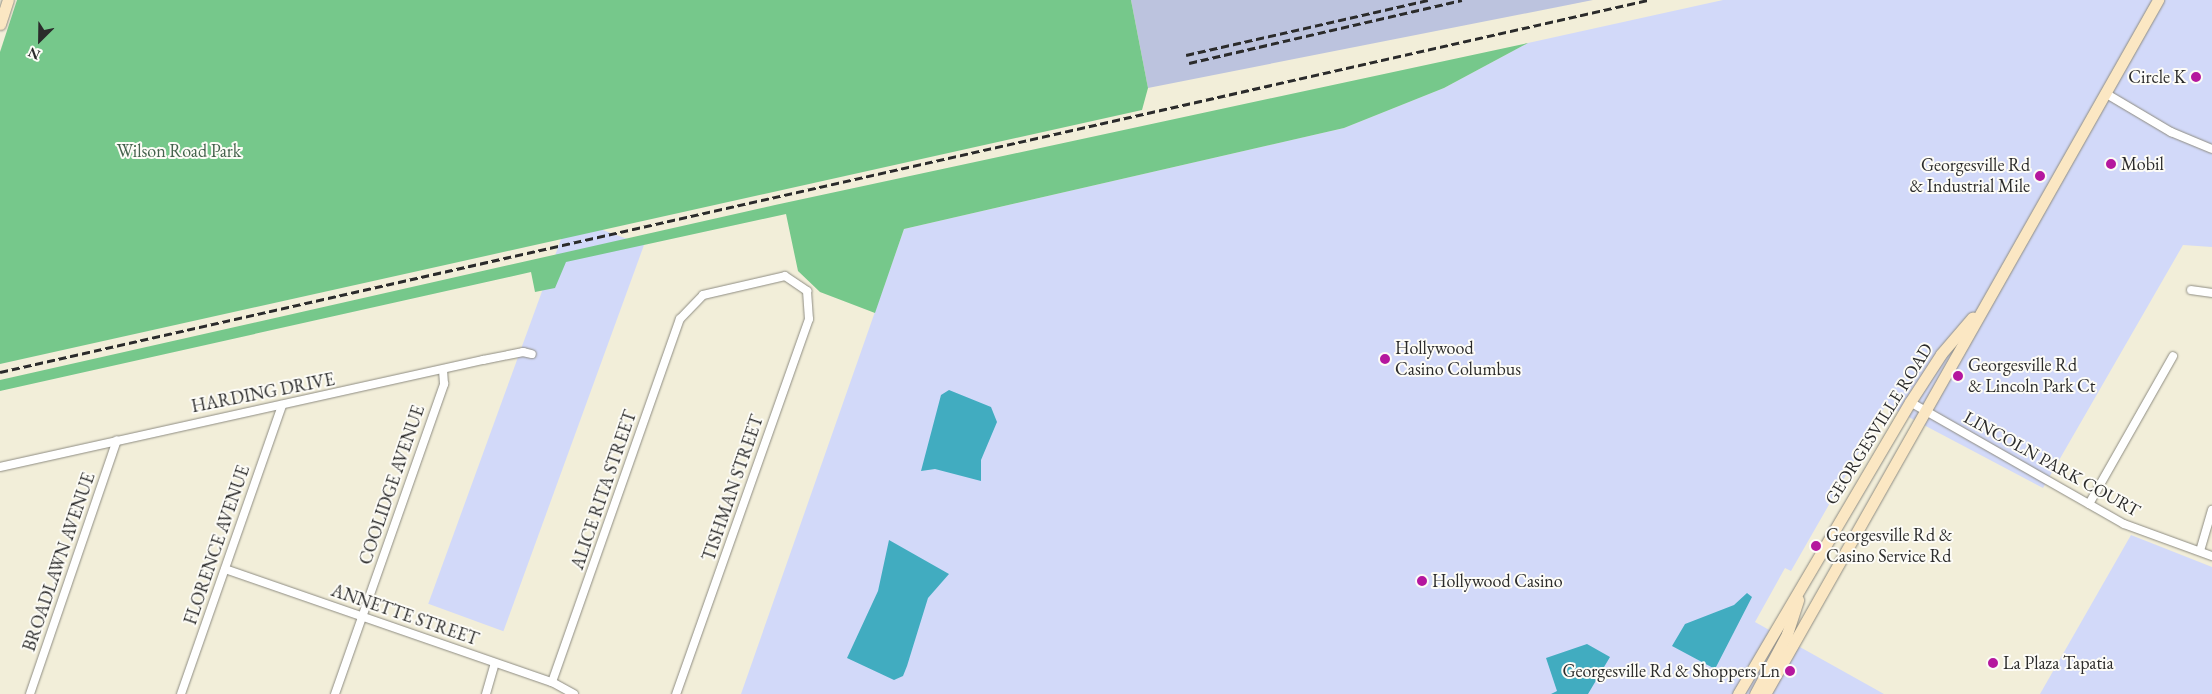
<!DOCTYPE html>
<html>
<head>
<meta charset="utf-8">
<style>
	body { margin:0 }
	#map { position:relative; width:2212px; height:694px; overflow:hidden; background:#f2eed9; font-family:"EB Garamond",serif }
	div>[style] { position:absolute }
	[style*='--x'] { left:calc(var(--x)*1px); top:calc(var(--y)*1px); width:calc(var(--w)*1px); rotate:calc(var(--a)*1deg) }
	.built>* { inset:0; background:#d2d9f9; transform-origin:0 0 }
	.industrial>* { inset:0; background:#bcc3de }
	.green>* { inset:0; background:#76c88b }
	.water>* { inset:0; background:#41acc0 }
	.roads { filter:drop-shadow(0 0 1px #8e8c82) drop-shadow(0 0 1px #8e8c82) }
	.street>* { height:8px; margin:-4px; padding:0 4px; transform-origin:4px; border-radius:4px; background:#fff }
	.secondary>* { height:11px; margin:-5.5px; padding:0 5.5px; transform-origin:5.5px; border-radius:5.5px; background:#fbe7c3 }
	.rail>* { height:2.5px; margin-top:-1.25px; transform-origin:0; background:repeating-linear-gradient(90deg,#2b2b2b 0 8px,transparent 0 12px) }
	.dots>* { width:14px; height:14px; translate:-50% -50%; box-sizing:border-box; border:2px solid #fdfcf7; border-radius:50% }
	span { translate:-50% -50%; white-space:nowrap; text-align:center; line-height:1.15; -webkit-text-stroke:4px #fdfcf7; paint-order:stroke }
	.poi-label { font-size:18px; color:#2b2b2b }
	.right { translate:-100% -50%; text-align:right }
	.left { translate:0 -50%; text-align:left }
	.park-label { font-size:18px; color:#45624d }
	.street-label { font-size:18px; color:#2b2b2b }
	.north { position:absolute; left:15px; top:15px; width:50px; height:50px; -webkit-text-stroke:4px #fdfcf7; paint-order:stroke; rotate:203deg; font-size:14px; font-weight:700; line-height:20px; text-align:center; color:#2b2b2b }
	.north::after { content:''; display:block; margin:auto; width:18px; height:22px; background:#2b2b2b; clip-path:polygon(50% 0,100% 100%,50% 72%,0 100%) }
</style>
</head>
<body>
<div id="map">
	<div class="built">
		<div style="clip-path:polygon(1723px 0,2212px 0,2212px 247px,2183px 245px,2043px 488px,1886px 405px,1791px 571px,1785px 568px,1755px 622px,1884px 694px,741px 694px,904px 229px,1344px 128px,1444px 88px,1528px 43px)"></div>
		<div style="left:644px;top:245px;width:411px;height:80px;rotate:110deg"></div>
		<div style="clip-path:polygon(2131px 535px,2212px 567px,2212px 694px,2040px 694px)"></div>
	</div>
	<div class="industrial">
		<div style="clip-path:polygon(1131px 0,1593px 0,1148px 88px)"></div>
	</div>
	<div class="green">
		<div style="clip-path:polygon(17px 0,1131px 0,1148px 88px,1142px 110px,0 364px,0 52px)"></div>
		<div style="clip-path:polygon(1528px 43px,1444px 88px,1344px 128px,904px 229px,875px 313px,820px 292px,798px 271px,786px 214px,566px 262px,555px 288px,535px 292px,531px 272px,0 391px,0 380px,775px 205px)"></div>
	</div>
	<div class="water">
		<div style="clip-path:polygon(949px 390px,991px 407px,997px 422px,981px 460px,981px 481px,935px 469px,921px 471px,941px 395px)"></div>
		<div style="clip-path:polygon(889px 540px,949px 574px,928px 598px,907px 666px,903px 676px,894px 680px,847px 658px,878px 591px)"></div>
		<div style="clip-path:polygon(1747px 593px,1752px 597px,1715px 669px,1672px 646px,1685px 624px,1734px 605px)"></div>
		<div style="clip-path:polygon(1587px 644px,1610px 657px,1588px 694px,1551px 694px,1557px 691px,1546px 658px)"></div>
	</div>
	<div class="roads">
		<div class="street">
			<div style="--x:2105;--y:93;--w:77;--a:30.6"></div>
			<div style="--x:2171;--y:132;--w:44;--a:22.5"></div>
			<div style="--x:2191;--y:290;--w:21;--a:8"></div>
			<div style="--x:1910;--y:402;--w:246;--a:29.7"></div>
			<div style="--x:2124;--y:524;--w:94;--a:20"></div>
			<div style="--x:0;--y:467;--w:495;--a:-12.5"></div>
			<div style="--x:483;--y:360;--w:41;--a:-11.3"></div>
			<div style="--x:523;--y:352;--w:9;--a:13"></div>
			<div style="--x:2089;--y:504;--w:170;--a:-60.4"></div>
			<div style="--x:2200;--y:551;--w:43;--a:-73.7"></div>
			<div style="--x:225;--y:569;--w:346;--a:19.1"></div>
			<div style="--x:552;--y:682;--w:25;--a:29"></div>
			<div style="--x:552;--y:682;--w:385;--a:-70.6"></div>
			<div style="--x:680;--y:319;--w:33;--a:-46"></div>
			<div style="--x:703;--y:295;--w:84;--a:-13"></div>
			<div style="--x:785;--y:276;--w:27;--a:34"></div>
			<div style="--x:807;--y:291;--w:28;--a:86"></div>
			<div style="--x:809;--y:319;--w:398;--a:109.5"></div>
			<div style="--x:30;--y:694;--w:268;--a:-71.1"></div>
			<div style="--x:181;--y:694;--w:306;--a:-70.7"></div>
			<div style="--x:335;--y:694;--w:329;--a:-70.6"></div>
			<div style="--x:444;--y:384;--w:14;--a:-94"></div>
			<div style="--x:486;--y:694;--w:32;--a:-74"></div>
		</div>
		<div class="secondary">
			<div style="--x:0;--y:24;--w:25;--a:-72"></div>
			<div style="--x:1738;--y:694;--w:339;--a:-59.5"></div>
			<div style="--x:1910;--y:402;--w:57;--a:-57.1"></div>
			<div style="--x:1941;--y:354;--w:48;--a:-49.3"></div>
			<div style="--x:1755;--y:694;--w:68;--a:-61.9"></div>
			<div style="--x:1787;--y:634;--w:36;--a:-72"></div>
			<div style="--x:1765;--y:694;--w:798;--a:-60.48"></div>
		</div>
	</div>
	<div class="rail">
		<div style="--x:1186;--y:55;--w:248;--a:-12.8"></div>
		<div style="--x:1189;--y:63;--w:280;--a:-13"></div>
		<div style="--x:0;--y:372;--w:1689;--a:-12.72"></div>
	</div>
	<div class="dots">
		<div style="left:2196px;top:77px;background:#b5179e"></div>
		<div style="left:2111px;top:164px;background:#b5179e"></div>
		<div style="left:2040px;top:176px;background:#b5179e"></div>
		<div style="left:1385px;top:359px;background:#b5179e"></div>
		<div style="left:1958px;top:376px;background:#b5179e"></div>
		<div style="left:1816px;top:546px;background:#b5179e"></div>
		<div style="left:1422px;top:581px;background:#b5179e"></div>
		<div style="left:1993px;top:663px;background:#b5179e"></div>
		<div style="left:1790px;top:671px;background:#b5179e"></div>
	</div>
	<div class="poi-label">
		<span class="right" style="left:2186px;top:77px">Circle K</span>
		<span class="left" style="left:2121px;top:164px">Mobil</span>
		<span class="right" style="left:2030px;top:176px">Georgesville Rd<br>&amp; Industrial Mile</span>
		<span class="left" style="left:1395px;top:359px">Hollywood<br>Casino Columbus</span>
		<span class="left" style="left:1968px;top:376px">Georgesville Rd<br>&amp; Lincoln Park Ct</span>
		<span class="left" style="left:1826px;top:546px">Georgesville Rd &amp;<br>Casino Service Rd</span>
		<span class="left" style="left:1432px;top:581px">Hollywood Casino</span>
		<span class="left" style="left:2003px;top:663px">La Plaza Tapatia</span>
		<span class="right" style="left:1780px;top:671px">Georgesville Rd &amp; Shoppers Ln</span>
	</div>
	<div class="park-label">
		<span style="left:179px;top:151px">Wilson Road Park</span>
	</div>
	<div class="street-label">
		<span style="left:263px;top:393px;rotate:-11deg">HARDING DRIVE</span>
		<span style="left:1879px;top:424px;rotate:-58deg">GEORGESVILLE ROAD</span>
		<span style="left:2052px;top:464px;rotate:29deg">LINCOLN PARK COURT</span>
		<span style="left:392px;top:485px;rotate:-71deg">COOLIDGE AVENUE</span>
		<span style="left:733px;top:488px;rotate:-71deg">TISHMAN STREET</span>
		<span style="left:604px;top:490px;rotate:-71deg">ALICE RITA STREET</span>
		<span style="left:217px;top:545px;rotate:-71deg">FLORENCE AVENUE</span>
		<span style="left:59px;top:562px;rotate:-71deg">BROADLAWN AVENUE</span>
		<span style="left:405px;top:615px;rotate:19deg">ANNETTE STREET</span>
	</div>
	<div class="north">N</div>
</div>
</body>
</html>
